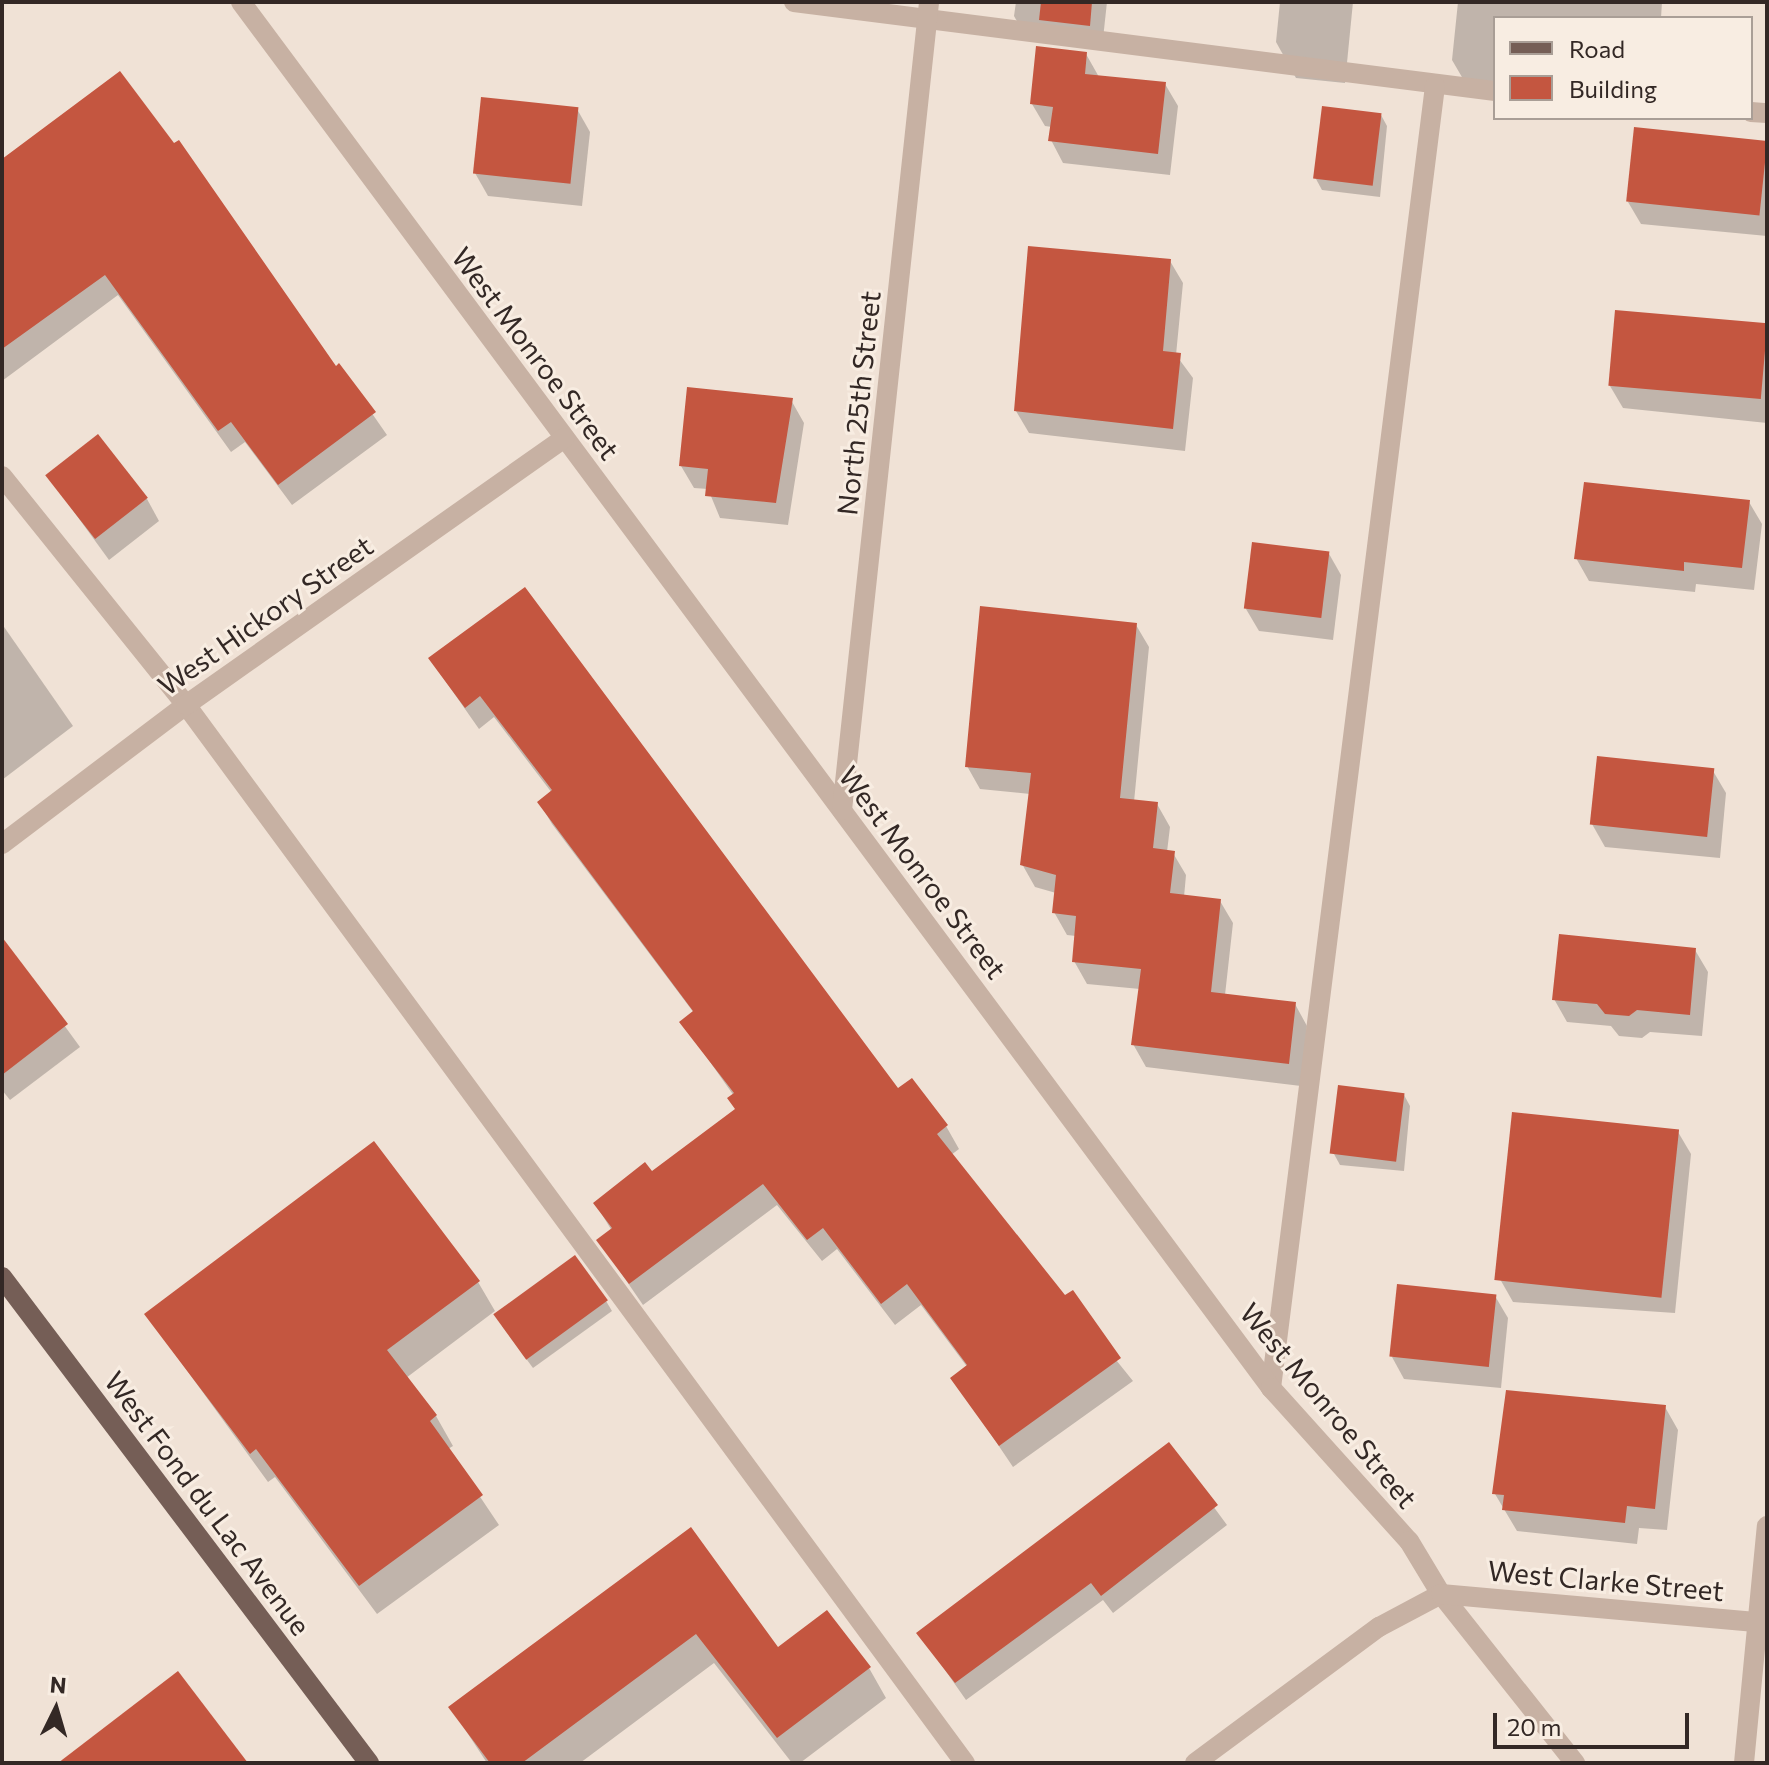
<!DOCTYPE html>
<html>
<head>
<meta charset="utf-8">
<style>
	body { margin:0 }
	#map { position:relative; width:1769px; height:1765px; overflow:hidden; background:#f0e2d6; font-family:Commissioner,sans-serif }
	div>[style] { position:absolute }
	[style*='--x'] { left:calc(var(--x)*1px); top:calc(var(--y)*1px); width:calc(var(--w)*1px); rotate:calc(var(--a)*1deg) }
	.shadow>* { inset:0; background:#0003 }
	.building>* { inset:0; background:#c45640; transform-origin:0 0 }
	.service>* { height:20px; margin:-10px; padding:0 10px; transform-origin:10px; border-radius:10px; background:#c7b1a3 }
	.minor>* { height:20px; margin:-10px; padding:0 10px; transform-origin:10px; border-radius:10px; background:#c7b1a3 }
	.primary>* { height:20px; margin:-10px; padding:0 10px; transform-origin:10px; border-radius:10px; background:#755e56 }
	span { translate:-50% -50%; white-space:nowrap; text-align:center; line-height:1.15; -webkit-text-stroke:6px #f8ede2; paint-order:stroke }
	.street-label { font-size:28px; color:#332825 }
	.frame { position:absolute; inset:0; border:4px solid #332825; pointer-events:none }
	.legend { position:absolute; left:1493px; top:16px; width:260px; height:104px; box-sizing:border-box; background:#f8ede2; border:2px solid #a99e96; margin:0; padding:10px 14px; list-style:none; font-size:24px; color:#332825 }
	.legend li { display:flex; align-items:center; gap:16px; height:40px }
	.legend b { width:40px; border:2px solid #a99e96 }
	.north { position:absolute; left:16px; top:1669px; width:80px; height:80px; -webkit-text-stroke:6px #f8ede2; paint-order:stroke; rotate:5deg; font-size:22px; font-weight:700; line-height:32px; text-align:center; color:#332825 }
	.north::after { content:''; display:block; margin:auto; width:28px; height:36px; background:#332825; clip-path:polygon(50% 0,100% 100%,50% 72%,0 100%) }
	.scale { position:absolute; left:1493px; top:1713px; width:196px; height:36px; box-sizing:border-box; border:4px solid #332825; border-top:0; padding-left:10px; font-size:24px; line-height:28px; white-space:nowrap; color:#332825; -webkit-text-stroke:6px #f8ede2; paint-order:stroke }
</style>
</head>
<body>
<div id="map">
	<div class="shadow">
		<div style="clip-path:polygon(1016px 2px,1107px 2px,1102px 48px,1027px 39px,1014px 16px)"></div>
		<div style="clip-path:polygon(1280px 2px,1353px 2px,1345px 83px,1296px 78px,1276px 42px)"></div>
		<div style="clip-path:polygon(1458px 2px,1662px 2px,1661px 18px,1495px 18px,1495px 98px,1473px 96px,1452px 60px)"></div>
		<div style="clip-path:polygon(1086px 54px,1099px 77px,1165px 84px,1178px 106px,1170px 175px,1063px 163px,1051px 140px,1052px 127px,1045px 126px,1032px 104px)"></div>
		<div style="clip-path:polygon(577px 109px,590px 132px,582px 206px,488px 196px,475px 173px)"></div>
		<div style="clip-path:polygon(1381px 115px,1387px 126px,1380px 197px,1322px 190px,1316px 179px)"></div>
		<div style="clip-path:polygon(1767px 142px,1767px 236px,1641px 224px,1628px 202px)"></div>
		<div style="clip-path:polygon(69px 234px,335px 369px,339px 366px,387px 435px,292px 505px,245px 442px,231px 452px,118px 295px,2px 381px,2px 280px)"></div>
		<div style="clip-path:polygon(1170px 261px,1183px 283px,1176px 355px,1193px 378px,1185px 451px,1029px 433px,1016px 411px)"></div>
		<div style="clip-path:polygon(1617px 312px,1767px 326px,1767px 423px,1623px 408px,1610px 386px)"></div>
		<div style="clip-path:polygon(791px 400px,804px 423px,788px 525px,720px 518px,708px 489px,694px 488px,681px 466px)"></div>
		<div style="clip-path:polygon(48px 476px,147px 499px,159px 521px,109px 560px)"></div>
		<div style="clip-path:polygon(1749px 502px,1762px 524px,1754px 590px,1696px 584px,1695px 592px,1589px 581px,1576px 558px)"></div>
		<div style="clip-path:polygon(1328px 552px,1341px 575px,1333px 640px,1259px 631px,1246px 609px)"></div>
		<div style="clip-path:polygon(525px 590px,898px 1091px,946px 1126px,959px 1149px,951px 1155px,1133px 1381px,1013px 1467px,953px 1378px,968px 1368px,921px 1305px,895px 1325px,837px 1249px,822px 1261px,777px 1205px,643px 1305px,599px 1241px,612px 1231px,595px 1203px,651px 1174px,737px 1110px,734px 1096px,682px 1022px,694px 1013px,552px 824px,539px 802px,552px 793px,494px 717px,479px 729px,430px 659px)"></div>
		<div style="clip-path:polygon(2px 624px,73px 726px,2px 780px)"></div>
		<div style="clip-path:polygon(1136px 625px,1149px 647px,1134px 802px,1157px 804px,1170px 827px,1167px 852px,1173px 853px,1186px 875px,1184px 897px,1220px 901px,1233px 923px,1225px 995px,1295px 1004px,1307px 1026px,1301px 1086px,1146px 1067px,1133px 1044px,1140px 989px,1087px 984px,1074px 961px,1076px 936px,1067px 935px,1054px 912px,1056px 893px,1035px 887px,1022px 864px,1030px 794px,980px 789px,967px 766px)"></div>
		<div style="clip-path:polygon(1713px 771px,1726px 793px,1720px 858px,1605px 847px,1592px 824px)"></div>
		<div style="clip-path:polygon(1695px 950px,1708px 972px,1702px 1036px,1650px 1032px,1642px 1038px,1619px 1036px,1611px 1026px,1567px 1022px,1554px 999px)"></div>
		<div style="clip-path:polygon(13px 955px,80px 1047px,10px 1100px,2px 1090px,2px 964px)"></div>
		<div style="clip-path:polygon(1404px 1095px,1410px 1106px,1404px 1171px,1340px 1165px,1334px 1154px)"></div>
		<div style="clip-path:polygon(1678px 1132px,1691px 1154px,1675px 1313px,1513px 1302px,1500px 1279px)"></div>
		<div style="clip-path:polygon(478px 1282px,495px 1311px,406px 1378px,436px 1416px,453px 1446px,448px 1449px,499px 1525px,377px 1614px,275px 1477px,268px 1482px,146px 1314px)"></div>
		<div style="clip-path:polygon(1495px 1296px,1508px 1318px,1501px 1388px,1404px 1379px,1392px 1357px)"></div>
		<div style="clip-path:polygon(606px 1301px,612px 1311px,533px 1368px,502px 1326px)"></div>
		<div style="clip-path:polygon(1665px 1407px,1678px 1430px,1667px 1530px,1639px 1528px,1637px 1544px,1517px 1531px,1495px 1494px)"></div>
		<div style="clip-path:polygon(1168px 1445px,1227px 1525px,1113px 1613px,1103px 1600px,966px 1700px,919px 1633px)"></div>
		<div style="clip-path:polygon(690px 1530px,778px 1650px,869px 1668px,886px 1698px,800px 1763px,792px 1763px,714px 1663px,580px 1763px,487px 1763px,451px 1708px)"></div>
	</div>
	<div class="building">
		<div style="clip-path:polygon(1041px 2px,1092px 2px,1090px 26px,1039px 20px)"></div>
		<div style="clip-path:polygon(1036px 46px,1087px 52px,1085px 74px,1166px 82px,1158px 154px,1048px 141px,1053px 107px,1030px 104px)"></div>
		<div style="clip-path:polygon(120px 71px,174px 143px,179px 140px,336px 366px,339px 363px,376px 412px,278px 485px,231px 422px,218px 431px,105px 275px,2px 349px,2px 159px)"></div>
		<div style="left:481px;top:97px;width:98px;height:77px;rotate:6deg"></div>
		<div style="left:1322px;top:106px;width:60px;height:73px;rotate:7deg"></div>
		<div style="left:1634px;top:127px;width:134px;height:75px;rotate:6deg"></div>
		<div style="clip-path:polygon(1028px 246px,1171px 259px,1163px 351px,1181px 353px,1173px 429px,1014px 411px)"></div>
		<div style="left:1615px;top:310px;width:153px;height:76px;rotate:5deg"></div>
		<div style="clip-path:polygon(687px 387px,793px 398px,776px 503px,705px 496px,708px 469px,679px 466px)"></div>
		<div style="left:98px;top:434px;width:81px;height:67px;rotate:52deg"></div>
		<div style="clip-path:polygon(1584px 482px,1750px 500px,1742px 568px,1684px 562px,1684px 571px,1574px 559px)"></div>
		<div style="left:1252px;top:542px;width:78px;height:67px;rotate:7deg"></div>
		<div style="clip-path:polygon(525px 587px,898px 1088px,912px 1078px,948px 1125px,937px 1134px,1065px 1295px,1073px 1290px,1121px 1358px,999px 1446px,950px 1378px,967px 1365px,907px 1284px,881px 1304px,823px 1228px,807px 1240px,763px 1184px,629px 1284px,596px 1240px,612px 1228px,593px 1203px,645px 1162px,652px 1171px,735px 1109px,727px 1098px,734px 1093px,679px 1022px,693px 1011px,537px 802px,552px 790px,480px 696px,465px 708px,428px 658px)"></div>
		<div style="clip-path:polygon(980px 606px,1137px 623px,1120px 798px,1158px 802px,1153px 848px,1175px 851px,1170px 893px,1221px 899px,1211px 992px,1296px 1002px,1289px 1064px,1131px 1045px,1141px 969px,1072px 962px,1076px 916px,1052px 913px,1056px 875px,1020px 865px,1031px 773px,965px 767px)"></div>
		<div style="left:1597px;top:756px;width:118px;height:69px;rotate:6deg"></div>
		<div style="clip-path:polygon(1559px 934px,1696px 948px,1690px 1015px,1637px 1010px,1629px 1016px,1605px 1014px,1597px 1004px,1552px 1000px)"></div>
		<div style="clip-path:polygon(2px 937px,68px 1024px,2px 1075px)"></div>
		<div style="left:1338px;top:1085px;width:67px;height:69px;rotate:7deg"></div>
		<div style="left:1512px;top:1112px;width:168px;height:169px;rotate:6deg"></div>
		<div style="clip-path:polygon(374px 1141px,480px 1281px,387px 1350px,437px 1415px,430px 1421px,483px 1495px,359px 1586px,256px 1449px,250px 1454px,144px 1314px)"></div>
		<div style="left:575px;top:1255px;width:56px;height:101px;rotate:54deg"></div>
		<div style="left:1397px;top:1284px;width:100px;height:73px;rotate:6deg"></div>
		<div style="clip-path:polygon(1506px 1390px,1666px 1405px,1655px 1509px,1627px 1506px,1625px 1523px,1502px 1510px,1504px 1495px,1492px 1494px)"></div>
		<div style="clip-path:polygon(1169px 1442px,1218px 1505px,1101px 1596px,1091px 1583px,955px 1683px,916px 1633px)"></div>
		<div style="clip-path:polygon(691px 1527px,778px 1647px,827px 1610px,871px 1667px,777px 1738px,696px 1634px,522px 1763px,490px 1763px,448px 1707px)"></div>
		<div style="clip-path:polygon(178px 1671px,248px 1763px,58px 1763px)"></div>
	</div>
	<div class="service">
		<div style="--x:794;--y:2;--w:707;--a:7.24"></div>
		<div style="--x:1751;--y:112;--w:16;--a:4"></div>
		<div style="--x:2;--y:476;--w:294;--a:51.2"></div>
		<div style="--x:186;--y:705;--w:1314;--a:53.64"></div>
		<div style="--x:1271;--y:1388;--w:1312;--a:-82.82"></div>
	</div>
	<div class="minor">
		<div style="--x:241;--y:2;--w:1727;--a:53.38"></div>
		<div style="--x:1271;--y:1388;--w:206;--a:48"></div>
		<div style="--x:1409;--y:1541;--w:62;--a:58.9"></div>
		<div style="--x:1441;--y:1594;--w:216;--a:51.6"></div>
		<div style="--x:842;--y:810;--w:813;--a:-83.85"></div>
		<div style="--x:2;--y:844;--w:231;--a:-37.1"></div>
		<div style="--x:186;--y:705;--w:463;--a:-35.2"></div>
		<div style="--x:1195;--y:1763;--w:229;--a:-36.5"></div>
		<div style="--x:1379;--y:1627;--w:70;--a:-28"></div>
		<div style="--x:1441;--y:1594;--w:327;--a:5.1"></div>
		<div style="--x:1744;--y:1763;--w:238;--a:-84.5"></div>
	</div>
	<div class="primary">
		<div style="--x:2;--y:1277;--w:609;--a:52.94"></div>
	</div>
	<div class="street-label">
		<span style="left:536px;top:353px;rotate:53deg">West Monroe Street</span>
		<span style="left:858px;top:403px;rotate:-84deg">North 25th Street</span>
		<span style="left:265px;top:615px;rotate:-35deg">West Hickory Street</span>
		<span style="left:923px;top:872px;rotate:53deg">West Monroe Street</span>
		<span style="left:1329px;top:1405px;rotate:50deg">West Monroe Street</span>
		<span style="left:208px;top:1503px;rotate:53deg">West Fond du Lac Avenue</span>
		<span style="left:1606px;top:1580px;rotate:5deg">West Clarke Street</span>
	</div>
	<div class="frame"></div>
	<ul class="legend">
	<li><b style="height:10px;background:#755e56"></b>Road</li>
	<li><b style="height:22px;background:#c45640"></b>Building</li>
	</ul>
	<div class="north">N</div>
	<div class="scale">20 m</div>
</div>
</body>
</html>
